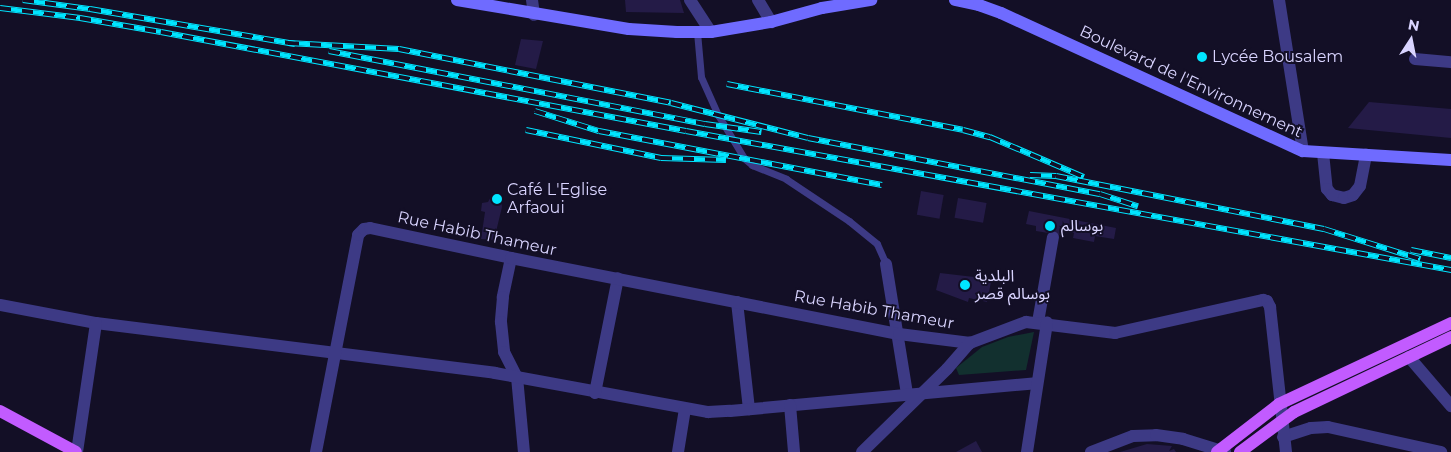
<!DOCTYPE html>
<html>
<head>
<meta charset="utf-8">
<style>
	body { margin:0 }
	#map { position:relative; width:1451px; height:452px; overflow:hidden; background:#130f26; font-family:Montserrat,"Noto Sans Arabic",sans-serif }
	div>[style] { position:absolute }
	[style*='--x'] { left:calc(var(--x)*1px); top:calc(var(--y)*1px); width:calc(var(--w)*1px); rotate:calc(var(--a)*1deg) }
	.green>* { inset:0; background:#12302f }
	.building>* { inset:0; background:#241b47; transform-origin:0 0 }
	.lane>* { height:7px; margin:-3.5px; padding:0 3.5px; transform-origin:3.5px; border-radius:3.5px; background:#3d3a85 }
	.street>* { height:12px; margin:-6px; padding:0 6px; transform-origin:6px; border-radius:6px; background:#3d3a85 }
	.secondary>* { height:12px; margin:-6px; padding:0 6px; transform-origin:6px; border-radius:6px; background:#6f6bff }
	.primary>* { height:12px; margin:-6px; padding:0 6px; transform-origin:6px; border-radius:6px; background:#c25bff }
	.rail>* { height:5.5px; margin-top:-2.75px; transform-origin:0; background:repeating-linear-gradient(90deg,#130f26 0 11px,#00e5ff 0 22px); box-sizing:border-box; border-block:1px solid #00e5ff }
	.dots>* { width:14px; height:14px; translate:-50% -50%; box-sizing:border-box; border:2px solid #130f26; border-radius:50% }
	span { translate:-50% -50%; white-space:nowrap; text-align:center; line-height:1.15; -webkit-text-stroke:4px #130f26; paint-order:stroke }
	.poi-label { font-size:16px; color:#d9d4ff }
	.left { translate:0 -50%; text-align:left }
	.street-label { font-size:16px; color:#d9d4ff }
	.north { position:absolute; left:1386px; top:15px; width:50px; height:50px; -webkit-text-stroke:4px #130f26; paint-order:stroke; rotate:11deg; font-size:14px; font-weight:700; line-height:20px; text-align:center; color:#d9d4ff }
	.north::after { content:''; display:block; margin:auto; width:18px; height:22px; background:#d9d4ff; clip-path:polygon(50% 0,100% 100%,50% 72%,0 100%) }
</style>
</head>
<body>
<div id="map">
	<div class="green">
		<div style="clip-path:polygon(1034px 332px,1026px 370px,959px 375px,956px 368px,982px 347px,1008px 337px)"></div>
	</div>
	<div class="building">
		<div style="clip-path:polygon(625px 0,680px 0,684px 13px,626px 12px)"></div>
		<div style="clip-path:polygon(521px 39px,543px 41px,536px 69px,515px 65px)"></div>
		<div style="clip-path:polygon(1369px 102px,1451px 109px,1451px 138px,1348px 128px)"></div>
		<div style="left:921px;top:191px;width:23px;height:24px;rotate:10deg"></div>
		<div style="clip-path:polygon(493px 193px,501px 194px,502px 207px,494px 240px,481px 239px,485px 212px,481px 211px,482px 203px,488px 202px)"></div>
		<div style="left:958px;top:198px;width:29px;height:20px;rotate:10deg"></div>
		<div style="clip-path:polygon(1029px 211px,1116px 228px,1114px 239px,1095px 236px,1094px 242px,1073px 238px,1074px 233px,1062px 230px,1061px 235px,1036px 231px,1036px 226px,1026px 224px)"></div>
		<div style="clip-path:polygon(940px 273px,974px 277px,974px 279px,991px 282px,987px 302px,969px 298px,968px 302px,936px 290px)"></div>
		<div style="clip-path:polygon(976px 441px,982px 452px,956px 452px)"></div>
		<div style="clip-path:polygon(1147px 444px,1172px 446px,1169px 451px,1174px 449px,1176px 452px,1120px 452px)"></div>
	</div>
	<div class="lane">
		<div style="--x:697;--y:32;--w:45;--a:84.9"></div>
		<div style="--x:701;--y:77;--w:42;--a:65.9"></div>
		<div style="--x:718;--y:115;--w:50;--a:58.8"></div>
		<div style="--x:744;--y:158;--w:11;--a:41"></div>
		<div style="--x:752;--y:165;--w:37;--a:22"></div>
		<div style="--x:786;--y:179;--w:76;--a:33.7"></div>
		<div style="--x:849;--y:221;--w:36;--a:39"></div>
		<div style="--x:877;--y:244;--w:22;--a:66"></div>
	</div>
	<div class="street">
		<div style="--x:532;--y:0;--w:15;--a:82"></div>
		<div style="--x:690;--y:0;--w:38;--a:57"></div>
		<div style="--x:758;--y:0;--w:26;--a:59"></div>
		<div style="--x:1279;--y:0;--w:153;--a:81"></div>
		<div style="--x:1415;--y:59;--w:36;--a:5"></div>
		<div style="--x:1323;--y:153;--w:36;--a:84"></div>
		<div style="--x:1327;--y:189;--w:8;--a:50"></div>
		<div style="--x:1332;--y:195;--w:12;--a:14"></div>
		<div style="--x:1344;--y:198;--w:9;--a:-18"></div>
		<div style="--x:1353;--y:195;--w:11;--a:-52"></div>
		<div style="--x:1360;--y:186;--w:32;--a:-79"></div>
		<div style="--x:511;--y:258;--w:40;--a:102"></div>
		<div style="--x:503;--y:297;--w:25;--a:95"></div>
		<div style="--x:501;--y:322;--w:30;--a:84"></div>
		<div style="--x:504;--y:352;--w:28;--a:63"></div>
		<div style="--x:517;--y:377;--w:75;--a:84.7"></div>
		<div style="--x:886;--y:264;--w:132;--a:80.8"></div>
		<div style="--x:737;--y:302;--w:108;--a:83.6"></div>
		<div style="--x:0;--y:305;--w:98;--a:10.6"></div>
		<div style="--x:96;--y:323;--w:402;--a:7.1"></div>
		<div style="--x:495;--y:373;--w:217;--a:10.4"></div>
		<div style="--x:708;--y:412;--w:22;--a:-3"></div>
		<div style="--x:730;--y:411;--w:307;--a:-5.2"></div>
		<div style="--x:1038;--y:322;--w:86;--a:-80"></div>
		<div style="--x:1409;--y:357;--w:65;--a:49.4"></div>
		<div style="--x:595;--y:393;--w:117;--a:-78.7"></div>
		<div style="--x:790;--y:405;--w:47;--a:85.1"></div>
		<div style="--x:1283;--y:437;--w:29;--a:-18"></div>
		<div style="--x:1311;--y:428;--w:17;--a:-3"></div>
		<div style="--x:1328;--y:427;--w:116;--a:12.5"></div>
		<div style="--x:77;--y:452;--w:130;--a:-81.6"></div>
		<div style="--x:316;--y:452;--w:221;--a:-79"></div>
		<div style="--x:358;--y:235;--w:8;--a:-45"></div>
		<div style="--x:364;--y:229;--w:6;--a:-9"></div>
		<div style="--x:370;--y:228;--w:144;--a:12"></div>
		<div style="--x:511;--y:258;--w:395;--a:11.1"></div>
		<div style="--x:899;--y:334;--w:72;--a:7.2"></div>
		<div style="--x:970;--y:343;--w:60;--a:-20.6"></div>
		<div style="--x:1026;--y:322;--w:90;--a:7"></div>
		<div style="--x:1115;--y:333;--w:152;--a:-12.6"></div>
		<div style="--x:1263;--y:300;--w:4;--a:14"></div>
		<div style="--x:1267;--y:301;--w:7;--a:63"></div>
		<div style="--x:1270;--y:307;--w:146;--a:83.7"></div>
		<div style="--x:678;--y:452;--w:44;--a:-80.8"></div>
		<div style="--x:862;--y:452;--w:119;--a:-44.3"></div>
		<div style="--x:947;--y:369;--w:35;--a:-49"></div>
		<div style="--x:1027;--y:452;--w:131;--a:-81.2"></div>
		<div style="--x:1091;--y:452;--w:45;--a:-20.9"></div>
		<div style="--x:1133;--y:436;--w:23;--a:-2"></div>
		<div style="--x:1156;--y:435;--w:27;--a:8"></div>
		<div style="--x:1183;--y:439;--w:44;--a:17.2"></div>
	</div>
	<div class="secondary">
		<div style="--x:457;--y:0;--w:174;--a:9.6"></div>
		<div style="--x:629;--y:29;--w:48;--a:3.6"></div>
		<div style="--x:677;--y:32;--w:34;--a:0"></div>
		<div style="--x:711;--y:32;--w:61;--a:-9.5"></div>
		<div style="--x:771;--y:22;--w:53;--a:-15.4"></div>
		<div style="--x:822;--y:8;--w:50;--a:-9.3"></div>
		<div style="--x:955;--y:0;--w:25;--a:12"></div>
		<div style="--x:979;--y:5;--w:23;--a:20"></div>
		<div style="--x:1001;--y:13;--w:332;--a:24.6"></div>
		<div style="--x:1303;--y:151;--w:148;--a:3.5"></div>
	</div>
	<div class="primary">
		<div style="--x:0;--y:411;--w:86;--a:28.3"></div>
		<div style="--x:1217;--y:452;--w:78;--a:-37.7"></div>
		<div style="--x:1279;--y:404;--w:190;--a:-25.2"></div>
		<div style="--x:1240;--y:452;--w:67;--a:-36.5"></div>
		<div style="--x:1294;--y:412;--w:174;--a:-25.5"></div>
	</div>
	<div class="rail">
		<div style="--x:23;--y:0;--w:68;--a:7.7"></div>
		<div style="--x:90;--y:9;--w:208;--a:9.7"></div>
		<div style="--x:0;--y:8;--w:81;--a:7.1"></div>
		<div style="--x:80;--y:18;--w:82;--a:9.8"></div>
		<div style="--x:161;--y:32;--w:534;--a:10.68"></div>
		<div style="--x:686;--y:131;--w:778;--a:10.3"></div>
		<div style="--x:288;--y:43;--w:111;--a:3.1"></div>
		<div style="--x:399;--y:49;--w:277;--a:11.2"></div>
		<div style="--x:671;--y:103;--w:141;--a:14.3"></div>
		<div style="--x:808;--y:138;--w:297;--a:10.9"></div>
		<div style="--x:1100;--y:194;--w:40;--a:18"></div>
		<div style="--x:329;--y:51;--w:383;--a:11"></div>
		<div style="--x:705;--y:124;--w:57;--a:8.1"></div>
		<div style="--x:727;--y:84;--w:240;--a:11"></div>
		<div style="--x:963;--y:130;--w:28;--a:15"></div>
		<div style="--x:990;--y:137;--w:102;--a:23.1"></div>
		<div style="--x:535;--y:111;--w:67;--a:17.4"></div>
		<div style="--x:599;--y:131;--w:288;--a:10.8"></div>
		<div style="--x:526;--y:130;--w:138;--a:11.7"></div>
		<div style="--x:661;--y:158;--w:65;--a:1.8"></div>
		<div style="--x:1030;--y:175;--w:26;--a:2"></div>
		<div style="--x:1056;--y:176;--w:273;--a:11.2"></div>
		<div style="--x:1324;--y:229;--w:101;--a:17.4"></div>
		<div style="--x:1411;--y:250;--w:41;--a:11.3"></div>
	</div>
	<div class="dots">
		<div style="left:1202px;top:57px;background:#00e5ff"></div>
		<div style="left:497px;top:199px;background:#00e5ff"></div>
		<div style="left:1050px;top:226px;background:#00e5ff"></div>
		<div style="left:965px;top:285px;background:#00e5ff"></div>
	</div>
	<div class="poi-label">
		<span class="left" style="left:1212px;top:57px">Lycée Bousalem</span>
		<span class="left" style="left:507px;top:199px">Café L'Eglise<br>Arfaoui</span>
		<span class="left" style="left:1061px;top:226px">بوسالم</span>
		<span class="left" style="left:975px;top:285px">البلدية<br>بوسالم قصر</span>
	</div>
	<div class="street-label">
		<span style="left:1191px;top:82px;rotate:25deg">Boulevard de l'Environnement</span>
		<span style="left:477px;top:234px;rotate:12deg">Rue Habib Thameur</span>
		<span style="left:874px;top:310px;rotate:10deg">Rue Habib Thameur</span>
	</div>
	<div class="north">N</div>
</div>
</body>
</html>
